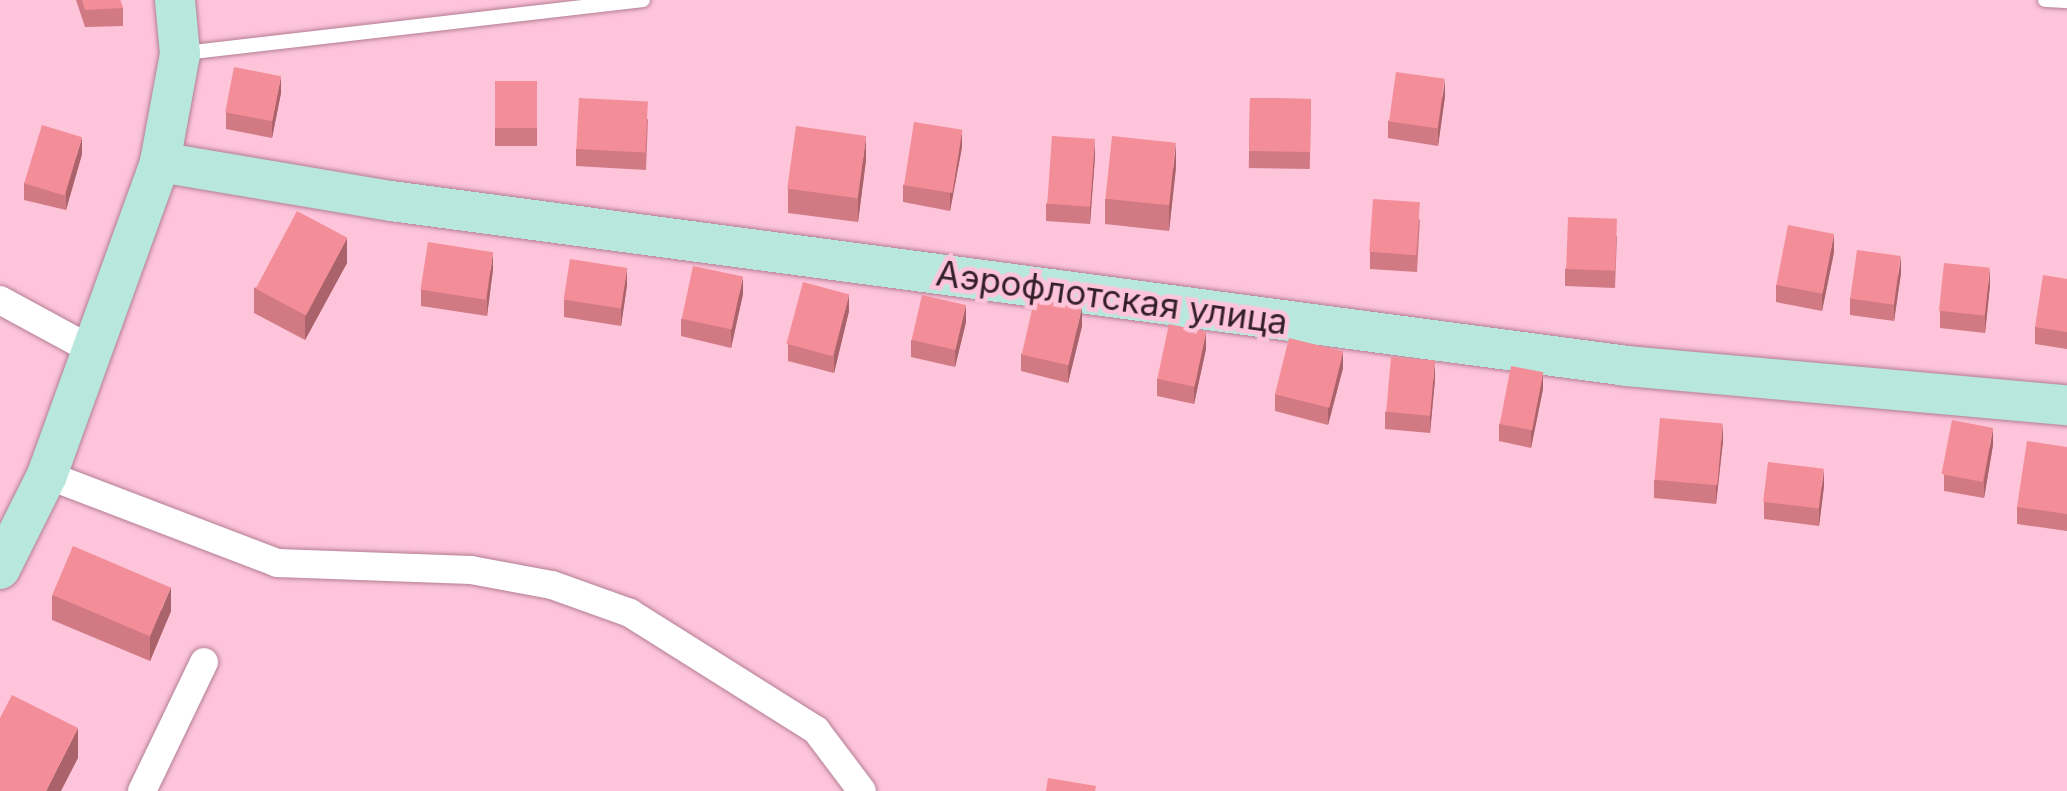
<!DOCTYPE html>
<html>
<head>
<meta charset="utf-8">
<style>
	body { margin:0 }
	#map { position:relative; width:2067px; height:791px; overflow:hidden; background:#fdc4da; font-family:Inter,sans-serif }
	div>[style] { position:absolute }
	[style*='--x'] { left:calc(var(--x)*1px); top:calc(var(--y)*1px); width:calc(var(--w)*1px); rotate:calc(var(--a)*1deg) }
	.roads { filter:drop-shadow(0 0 2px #b37e93) drop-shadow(0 0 2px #b37e93) }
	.lane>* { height:14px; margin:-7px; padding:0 7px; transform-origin:7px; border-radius:7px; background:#fff }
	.street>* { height:28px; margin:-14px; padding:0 14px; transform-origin:14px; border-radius:14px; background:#fff }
	.secondary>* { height:40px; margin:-20px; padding:0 20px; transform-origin:20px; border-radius:20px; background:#b8e7dd }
	.wall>* { inset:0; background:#d17a84; transform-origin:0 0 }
	.shaded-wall>* { inset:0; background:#aa636b }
	.building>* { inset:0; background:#f38e99; transform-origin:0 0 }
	span { translate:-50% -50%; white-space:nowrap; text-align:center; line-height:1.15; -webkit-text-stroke:9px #fdc4da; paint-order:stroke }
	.street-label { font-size:35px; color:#341f28 }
</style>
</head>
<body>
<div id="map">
	<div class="roads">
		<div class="lane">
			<div style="--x:2045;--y:0;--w:22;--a:3"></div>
			<div style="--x:185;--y:53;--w:461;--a:-6.6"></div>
		</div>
		<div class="street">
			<div style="--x:0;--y:300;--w:107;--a:28.5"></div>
			<div style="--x:47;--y:475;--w:246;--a:20.9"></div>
			<div style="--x:277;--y:563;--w:194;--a:2.1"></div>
			<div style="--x:471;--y:570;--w:82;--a:10.5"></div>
			<div style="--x:552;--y:585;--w:83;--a:19.7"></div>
			<div style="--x:630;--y:613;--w:220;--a:32.2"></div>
			<div style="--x:816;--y:730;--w:76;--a:53"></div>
			<div style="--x:142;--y:791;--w:143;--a:-64.3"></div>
		</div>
		<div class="secondary">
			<div style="--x:160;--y:162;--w:234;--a:9.6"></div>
			<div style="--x:391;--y:201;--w:1247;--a:7.6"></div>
			<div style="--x:1627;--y:366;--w:442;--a:5.1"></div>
			<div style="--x:0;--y:569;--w:105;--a:-63.4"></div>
			<div style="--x:47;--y:475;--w:333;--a:-70.1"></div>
			<div style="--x:160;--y:162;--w:110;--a:-79.5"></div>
			<div style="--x:180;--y:54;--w:54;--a:-95.3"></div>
		</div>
	</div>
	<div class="wall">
		<div style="clip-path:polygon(76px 0,120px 0,123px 8px,123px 26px,85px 27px)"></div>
		<div style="left:495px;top:81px;width:42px;height:65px"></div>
		<div style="clip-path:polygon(281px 93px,272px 138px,226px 129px,226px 112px)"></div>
		<div style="clip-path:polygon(1445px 96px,1438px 146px,1388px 138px,1388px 121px)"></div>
		<div style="left:1250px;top:98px;width:61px;height:70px;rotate:1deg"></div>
		<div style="clip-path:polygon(648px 119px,646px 170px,576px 166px,576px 149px)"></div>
		<div style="clip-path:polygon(962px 147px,950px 211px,903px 202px,903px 185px)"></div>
		<div style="clip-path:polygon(82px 154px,66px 210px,24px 200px,24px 183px)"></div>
		<div style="clip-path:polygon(1095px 156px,1090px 224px,1046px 221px,1046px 204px)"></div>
		<div style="clip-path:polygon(866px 160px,858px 222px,788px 213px,788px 188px)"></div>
		<div style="clip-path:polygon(1176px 167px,1169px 231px,1105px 224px,1105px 199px)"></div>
		<div style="clip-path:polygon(1420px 219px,1417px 272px,1370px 269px,1370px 252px)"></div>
		<div style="clip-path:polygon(1617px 236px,1615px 288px,1565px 286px,1565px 269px)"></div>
		<div style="clip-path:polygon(1834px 252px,1822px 311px,1776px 302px,1776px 285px)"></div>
		<div style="clip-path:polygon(347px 263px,305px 340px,254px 313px,254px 288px)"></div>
		<div style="clip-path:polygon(493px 269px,487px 316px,421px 306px,421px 289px)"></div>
		<div style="clip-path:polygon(1901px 273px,1894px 321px,1850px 315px,1850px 298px)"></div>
		<div style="clip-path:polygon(2067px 279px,2067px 349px,2035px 344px,2035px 327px)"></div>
		<div style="clip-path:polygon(627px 285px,621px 326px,564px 317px,564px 300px)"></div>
		<div style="clip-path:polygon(1990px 285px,1985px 333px,1940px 328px,1940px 311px)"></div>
		<div style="clip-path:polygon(743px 294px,731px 348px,681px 336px,681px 319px)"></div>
		<div style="clip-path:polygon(849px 311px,834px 373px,788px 361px,788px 344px)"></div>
		<div style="clip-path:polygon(966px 322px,955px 367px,911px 357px,911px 340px)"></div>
		<div style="clip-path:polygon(1082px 326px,1068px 383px,1021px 371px,1021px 354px)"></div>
		<div style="clip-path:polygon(1206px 349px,1194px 404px,1157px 396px,1157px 379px)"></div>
		<div style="clip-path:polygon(1343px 368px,1328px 425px,1275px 411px,1275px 394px)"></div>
		<div style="clip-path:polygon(1435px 379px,1430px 433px,1385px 429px,1385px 412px)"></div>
		<div style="clip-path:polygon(1543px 389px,1531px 448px,1499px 441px,1499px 424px)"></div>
		<div style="clip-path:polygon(1723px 441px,1716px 504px,1654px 498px,1654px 480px)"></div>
		<div style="clip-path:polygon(1993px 445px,1984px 498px,1944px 491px,1944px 474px)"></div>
		<div style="clip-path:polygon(2067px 447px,2067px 531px,2017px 524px,2017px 507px)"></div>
		<div style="clip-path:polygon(1824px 486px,1819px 526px,1764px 519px,1764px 502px)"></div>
		<div style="clip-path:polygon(52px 595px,171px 611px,150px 661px,52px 620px)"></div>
	</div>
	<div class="shaded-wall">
		<div style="clip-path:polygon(281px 76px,281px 93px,272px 138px,272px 121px)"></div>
		<div style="clip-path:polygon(1445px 79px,1445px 96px,1438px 146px,1438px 129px)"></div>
		<div style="clip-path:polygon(962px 130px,962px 147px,950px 211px,950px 194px)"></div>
		<div style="clip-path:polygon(866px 136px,866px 160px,858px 222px,858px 198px)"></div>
		<div style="clip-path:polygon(82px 137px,82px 154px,66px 210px,66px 193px)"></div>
		<div style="clip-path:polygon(1095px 139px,1095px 156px,1090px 224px,1090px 207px)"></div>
		<div style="clip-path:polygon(1176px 143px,1176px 167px,1169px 231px,1169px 207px)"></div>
		<div style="clip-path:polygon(1834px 234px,1834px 252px,1822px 311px,1822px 294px)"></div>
		<div style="clip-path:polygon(347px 238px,347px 263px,305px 340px,305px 316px)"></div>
		<div style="clip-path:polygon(493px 252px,493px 269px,487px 316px,487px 298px)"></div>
		<div style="clip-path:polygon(1901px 256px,1901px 273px,1894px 321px,1894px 304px)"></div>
		<div style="clip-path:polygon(627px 268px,627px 285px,621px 326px,621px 308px)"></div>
		<div style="clip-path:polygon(1990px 268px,1990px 285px,1985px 333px,1985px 315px)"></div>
		<div style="clip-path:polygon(743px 277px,743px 294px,731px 348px,731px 330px)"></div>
		<div style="clip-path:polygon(849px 294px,849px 311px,834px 373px,834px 355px)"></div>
		<div style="clip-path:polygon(966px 305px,966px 322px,955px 367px,955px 350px)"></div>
		<div style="clip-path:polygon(1082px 308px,1082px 326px,1068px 383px,1068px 366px)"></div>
		<div style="clip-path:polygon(1206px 332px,1206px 349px,1194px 404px,1194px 387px)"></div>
		<div style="clip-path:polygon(1343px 351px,1343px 368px,1328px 425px,1328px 407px)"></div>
		<div style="clip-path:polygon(1435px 361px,1435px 379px,1430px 433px,1430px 416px)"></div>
		<div style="clip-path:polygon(1543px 372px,1543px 389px,1531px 448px,1531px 431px)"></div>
		<div style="clip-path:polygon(1723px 424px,1723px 441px,1716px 504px,1716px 487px)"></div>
		<div style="clip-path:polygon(1993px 428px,1993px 445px,1984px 498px,1984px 481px)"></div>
		<div style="clip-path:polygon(1824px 469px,1824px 486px,1819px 526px,1819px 508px)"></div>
		<div style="clip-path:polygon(171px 587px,171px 611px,150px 661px,150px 637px)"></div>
		<div style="clip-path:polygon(78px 728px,78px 758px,61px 791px,46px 791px)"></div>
	</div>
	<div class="building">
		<div style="clip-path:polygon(82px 0,120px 0,123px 8px,85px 10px)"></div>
		<div style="left:234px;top:67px;width:48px;height:46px;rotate:11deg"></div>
		<div style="left:1396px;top:72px;width:49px;height:50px;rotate:8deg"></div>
		<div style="left:495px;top:81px;width:42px;height:47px"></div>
		<div style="left:579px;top:98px;width:69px;height:51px;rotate:3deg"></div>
		<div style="left:1250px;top:98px;width:61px;height:53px;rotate:1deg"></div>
		<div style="left:914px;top:122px;width:49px;height:64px;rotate:9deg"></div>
		<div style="left:42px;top:125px;width:42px;height:61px;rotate:17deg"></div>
		<div style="left:796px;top:126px;width:71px;height:63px;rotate:8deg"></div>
		<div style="left:1052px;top:136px;width:43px;height:68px;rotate:4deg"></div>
		<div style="left:1112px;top:136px;width:64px;height:63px;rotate:6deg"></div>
		<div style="left:1373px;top:199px;width:47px;height:53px;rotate:4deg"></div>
		<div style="left:297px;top:211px;width:57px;height:88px;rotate:28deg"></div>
		<div style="left:1568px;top:217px;width:49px;height:52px;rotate:2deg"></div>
		<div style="left:1788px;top:225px;width:47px;height:61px;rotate:11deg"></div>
		<div style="left:428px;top:242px;width:66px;height:48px;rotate:9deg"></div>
		<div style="left:1857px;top:250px;width:44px;height:49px;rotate:8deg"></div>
		<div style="left:570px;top:259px;width:58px;height:41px;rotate:9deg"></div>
		<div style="left:1944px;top:263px;width:46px;height:48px;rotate:6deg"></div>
		<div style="left:693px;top:266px;width:51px;height:54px;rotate:12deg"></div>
		<div style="clip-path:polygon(2043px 275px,2067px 279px,2067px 332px,2035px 327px)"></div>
		<div style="left:803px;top:282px;width:48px;height:64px;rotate:15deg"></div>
		<div style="left:922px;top:295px;width:45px;height:46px;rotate:13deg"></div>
		<div style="left:1035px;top:297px;width:48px;height:59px;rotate:13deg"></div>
		<div style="left:1169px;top:324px;width:38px;height:56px;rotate:12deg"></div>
		<div style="left:1289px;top:338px;width:56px;height:58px;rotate:14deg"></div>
		<div style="left:1391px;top:357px;width:44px;height:55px;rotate:5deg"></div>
		<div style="left:1511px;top:366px;width:33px;height:59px;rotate:11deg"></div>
		<div style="left:1660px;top:418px;width:63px;height:62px;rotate:5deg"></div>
		<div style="left:1952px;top:420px;width:42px;height:55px;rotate:11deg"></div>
		<div style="clip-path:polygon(2027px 441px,2067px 447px,2067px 514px,2017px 507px)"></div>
		<div style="left:1768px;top:462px;width:56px;height:40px;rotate:7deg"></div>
		<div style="left:73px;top:546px;width:106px;height:53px;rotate:23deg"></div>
		<div style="clip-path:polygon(12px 695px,78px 728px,46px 791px,0 791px,0 718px)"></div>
		<div style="clip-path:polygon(1048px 778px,1096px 786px,1095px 791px,1046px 791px)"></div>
	</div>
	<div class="street-label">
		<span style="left:1112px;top:297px;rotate:8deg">Аэрофлотская улица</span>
	</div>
</div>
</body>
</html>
